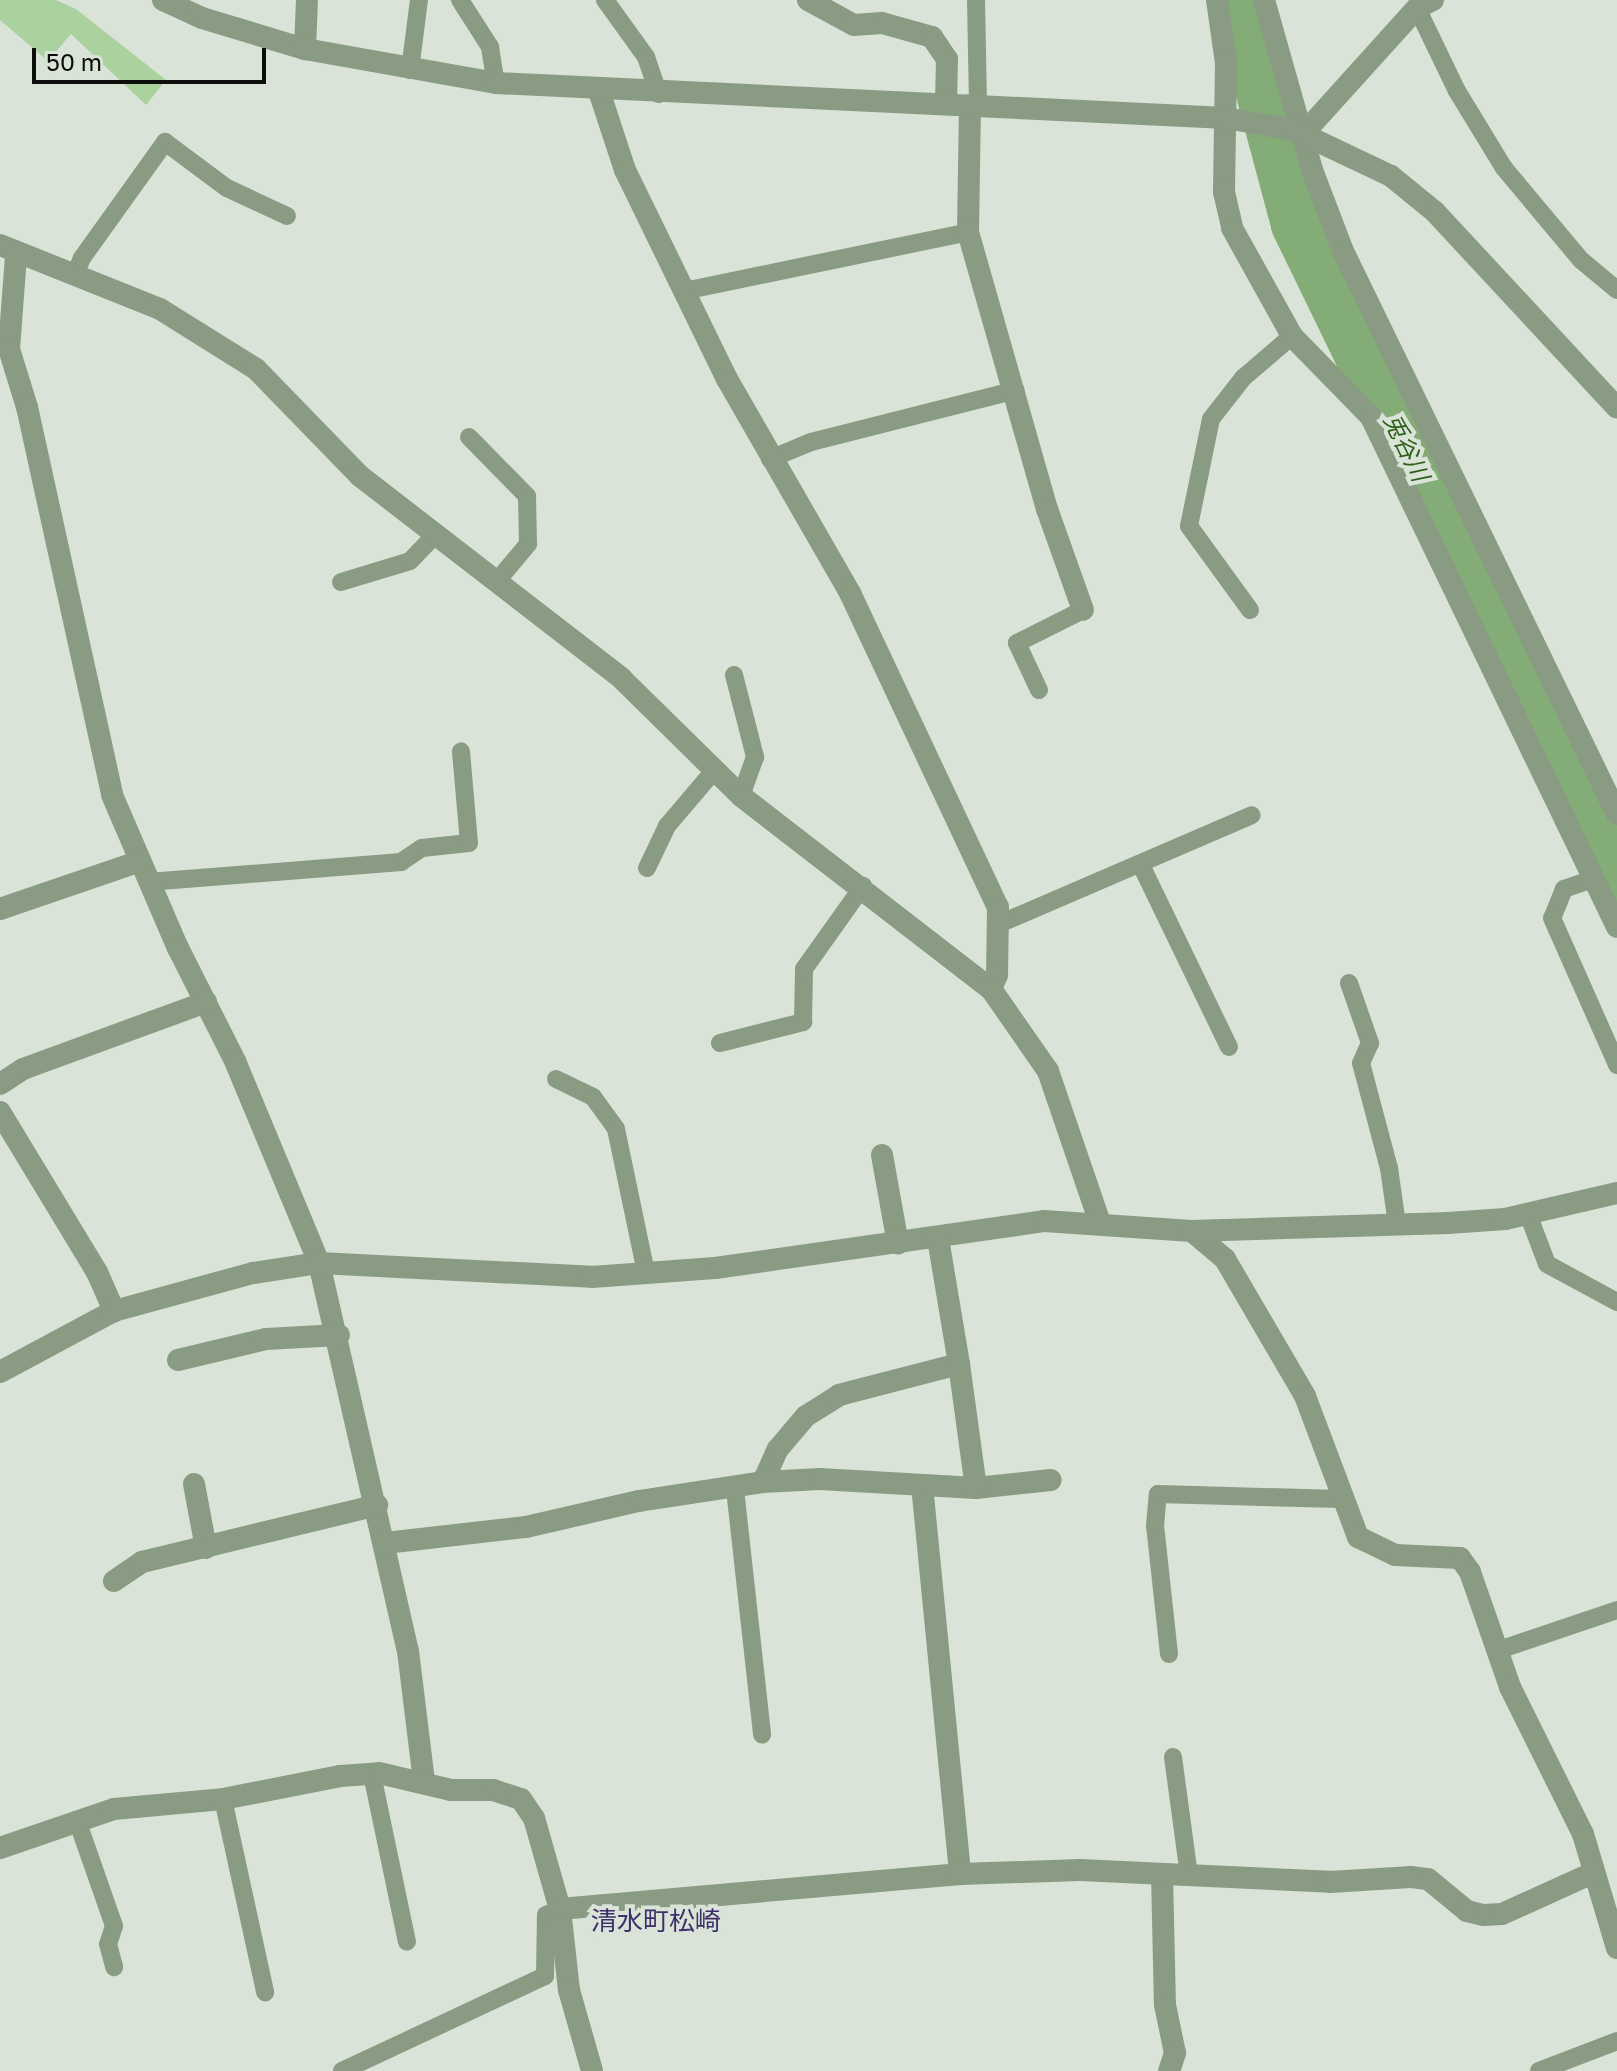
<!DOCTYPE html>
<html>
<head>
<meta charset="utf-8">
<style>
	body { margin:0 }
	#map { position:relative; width:1617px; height:2071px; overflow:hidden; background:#dae3d7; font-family:"Golos Text","Noto Sans JP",sans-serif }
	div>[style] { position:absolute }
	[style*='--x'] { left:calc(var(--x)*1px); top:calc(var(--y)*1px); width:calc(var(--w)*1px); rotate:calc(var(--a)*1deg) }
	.green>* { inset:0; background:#abd19e }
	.river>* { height:56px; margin:-28px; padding:0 28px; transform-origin:28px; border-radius:28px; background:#84ac76 }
	.service>* { height:18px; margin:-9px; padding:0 9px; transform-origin:9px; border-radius:9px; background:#8a9b84 }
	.minor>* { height:22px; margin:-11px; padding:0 11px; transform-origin:11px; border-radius:11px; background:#8a9b84 }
	.tertiary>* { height:22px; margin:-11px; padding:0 11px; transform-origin:11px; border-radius:11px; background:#8a9b84 }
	span { translate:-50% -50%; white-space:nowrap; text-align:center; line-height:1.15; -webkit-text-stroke:8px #dae3d7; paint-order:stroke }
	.water-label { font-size:24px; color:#2e6118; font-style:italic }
	.quarter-label { font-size:26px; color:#3d2f6a }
	.scale { position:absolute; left:32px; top:48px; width:234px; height:36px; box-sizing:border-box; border:4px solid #0b0e0a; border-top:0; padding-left:10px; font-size:24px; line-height:28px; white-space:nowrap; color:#0b0e0a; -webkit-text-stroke:6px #dae3d7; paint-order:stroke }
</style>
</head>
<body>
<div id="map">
	<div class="green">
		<div style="clip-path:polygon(0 0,56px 0,76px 9px,166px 80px,146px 105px,71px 34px,48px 61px,0 20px)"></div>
	</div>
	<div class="river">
		<div style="--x:1239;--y:0;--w:232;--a:75"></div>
		<div style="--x:1299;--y:224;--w:728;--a:64.1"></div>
	</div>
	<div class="service">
		<div style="--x:460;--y:0;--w:56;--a:57.4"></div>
		<div style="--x:490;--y:47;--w:36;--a:81"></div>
		<div style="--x:605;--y:0;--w:70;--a:54.3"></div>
		<div style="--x:646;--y:57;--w:39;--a:71"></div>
		<div style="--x:976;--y:0;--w:105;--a:88.9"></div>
		<div style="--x:1417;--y:8;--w:92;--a:64.3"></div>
		<div style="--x:1457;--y:91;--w:90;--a:58.6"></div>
		<div style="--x:1504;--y:168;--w:120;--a:50.1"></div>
		<div style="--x:1581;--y:260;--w:47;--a:39.8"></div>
		<div style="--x:410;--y:70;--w:71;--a:-82.7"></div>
		<div style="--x:75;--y:275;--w:18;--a:-68"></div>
		<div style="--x:82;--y:258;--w:143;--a:-54.4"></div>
		<div style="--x:165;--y:142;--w:77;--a:36.6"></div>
		<div style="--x:227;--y:188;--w:66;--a:25"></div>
		<div style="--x:684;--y:291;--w:290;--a:-11.7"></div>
		<div style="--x:469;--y:437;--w:83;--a:45.5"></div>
		<div style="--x:527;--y:496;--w:48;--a:88.8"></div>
		<div style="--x:528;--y:544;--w:47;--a:129.8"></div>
		<div style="--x:770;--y:459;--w:44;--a:-22.5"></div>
		<div style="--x:811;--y:442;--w:211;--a:-14.2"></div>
		<div style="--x:341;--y:582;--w:72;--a:-16.9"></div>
		<div style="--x:410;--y:561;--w:36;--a:-46"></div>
		<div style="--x:1250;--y:610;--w:104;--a:-126"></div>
		<div style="--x:1189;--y:526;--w:109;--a:-78.4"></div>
		<div style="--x:1211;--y:419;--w:52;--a:-52"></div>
		<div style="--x:1243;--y:378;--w:65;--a:-40.6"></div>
		<div style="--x:734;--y:675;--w:85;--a:75.6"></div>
		<div style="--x:755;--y:757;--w:41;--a:109.7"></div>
		<div style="--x:1039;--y:690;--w:52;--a:-115.1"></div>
		<div style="--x:1017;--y:643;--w:74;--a:-26.6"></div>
		<div style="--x:1141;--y:865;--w:202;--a:64.2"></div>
		<div style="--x:647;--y:868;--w:47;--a:-64.5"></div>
		<div style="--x:667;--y:826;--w:71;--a:-49.6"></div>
		<div style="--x:1593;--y:879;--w:31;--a:161"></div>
		<div style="--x:1564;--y:889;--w:31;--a:112"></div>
		<div style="--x:1552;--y:918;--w:161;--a:66.1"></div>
		<div style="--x:148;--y:882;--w:254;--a:-4.5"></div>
		<div style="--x:401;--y:862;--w:25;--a:-34"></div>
		<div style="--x:422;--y:848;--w:47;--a:-6.1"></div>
		<div style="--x:469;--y:843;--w:92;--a:-95"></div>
		<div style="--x:999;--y:924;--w:275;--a:-23.3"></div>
		<div style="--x:1349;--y:983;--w:64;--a:70.7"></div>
		<div style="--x:1370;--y:1043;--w:22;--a:114"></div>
		<div style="--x:1361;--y:1063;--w:109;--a:75.1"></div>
		<div style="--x:1389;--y:1168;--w:57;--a:81.9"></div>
		<div style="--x:720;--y:1043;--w:86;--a:-14.2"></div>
		<div style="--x:803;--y:1022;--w:53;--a:-88.9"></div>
		<div style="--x:804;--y:969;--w:102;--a:-54.6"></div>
		<div style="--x:556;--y:1079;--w:41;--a:25.9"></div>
		<div style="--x:593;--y:1097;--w:39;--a:54"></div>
		<div style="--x:616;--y:1129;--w:147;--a:78.2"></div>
		<div style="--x:1528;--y:1214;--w:53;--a:69.2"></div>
		<div style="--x:1547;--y:1264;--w:80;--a:28.5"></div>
		<div style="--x:735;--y:1489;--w:247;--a:83.7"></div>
		<div style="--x:1499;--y:1650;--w:125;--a:-18.7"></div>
		<div style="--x:1169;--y:1654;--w:129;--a:-96.2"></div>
		<div style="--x:1155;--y:1526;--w:32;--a:-85"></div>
		<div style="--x:1158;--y:1494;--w:182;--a:1.6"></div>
		<div style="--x:1173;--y:1757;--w:119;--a:82.3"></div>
		<div style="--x:379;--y:1773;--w:12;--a:114"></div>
		<div style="--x:374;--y:1784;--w:161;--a:78.2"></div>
		<div style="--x:223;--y:1799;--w:198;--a:77.7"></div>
		<div style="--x:78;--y:1823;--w:109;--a:70.7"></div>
		<div style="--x:114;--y:1926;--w:19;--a:108"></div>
		<div style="--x:108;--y:1944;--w:24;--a:75"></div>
		<div style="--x:342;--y:2071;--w:224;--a:-25.1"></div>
		<div style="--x:545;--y:1976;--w:61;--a:-89.1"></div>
		<div style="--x:546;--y:1915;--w:15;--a:-23"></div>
		<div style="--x:1539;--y:2071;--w:84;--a:-21"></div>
	</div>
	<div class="minor">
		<div style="--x:808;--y:0;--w:52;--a:28.5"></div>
		<div style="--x:854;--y:25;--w:28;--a:-4"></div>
		<div style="--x:882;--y:23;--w:52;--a:15.6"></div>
		<div style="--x:932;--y:37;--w:27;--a:56"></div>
		<div style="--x:947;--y:59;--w:45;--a:91.3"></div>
		<div style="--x:1217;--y:0;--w:64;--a:81.9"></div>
		<div style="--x:1226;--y:63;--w:129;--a:90.9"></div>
		<div style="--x:1224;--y:192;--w:37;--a:77"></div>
		<div style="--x:1232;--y:228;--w:124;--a:60.9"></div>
		<div style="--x:1292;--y:336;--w:113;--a:45.7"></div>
		<div style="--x:1371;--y:417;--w:566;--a:64.25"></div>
		<div style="--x:1264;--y:0;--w:177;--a:74.2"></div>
		<div style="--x:1312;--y:170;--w:87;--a:69.1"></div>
		<div style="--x:1343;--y:251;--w:626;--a:64.05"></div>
		<div style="--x:305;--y:49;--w:49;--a:-87.7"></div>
		<div style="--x:599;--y:91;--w:83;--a:71.8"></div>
		<div style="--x:625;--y:170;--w:233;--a:64"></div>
		<div style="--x:727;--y:379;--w:247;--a:60.1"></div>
		<div style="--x:850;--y:593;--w:347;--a:64.8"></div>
		<div style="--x:998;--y:907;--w:68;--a:90.8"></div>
		<div style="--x:997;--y:975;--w:15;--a:113"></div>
		<div style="--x:970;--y:105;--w:127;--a:90.9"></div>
		<div style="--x:968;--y:232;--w:288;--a:74.1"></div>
		<div style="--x:1047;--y:509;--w:107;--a:70.4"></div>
		<div style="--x:1303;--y:134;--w:170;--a:-47.9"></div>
		<div style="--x:1417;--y:8;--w:18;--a:-27"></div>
		<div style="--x:0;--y:245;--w:172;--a:21.8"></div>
		<div style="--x:160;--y:309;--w:113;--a:32"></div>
		<div style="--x:256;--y:369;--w:149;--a:45.8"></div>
		<div style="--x:360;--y:476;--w:330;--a:37.7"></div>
		<div style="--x:621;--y:678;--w:168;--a:44.5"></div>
		<div style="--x:741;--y:796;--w:316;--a:37.7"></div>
		<div style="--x:991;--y:989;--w:100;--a:55.2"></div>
		<div style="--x:1048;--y:1071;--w:161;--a:71.1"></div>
		<div style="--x:16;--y:256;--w:93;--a:94.3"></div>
		<div style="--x:9;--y:349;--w:61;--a:72.8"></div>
		<div style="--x:27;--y:407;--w:397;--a:77.6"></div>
		<div style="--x:112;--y:795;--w:167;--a:66.7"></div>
		<div style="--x:178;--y:948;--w:127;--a:63.2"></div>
		<div style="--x:235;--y:1061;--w:219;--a:67.4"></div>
		<div style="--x:319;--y:1263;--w:398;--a:77.1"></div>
		<div style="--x:408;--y:1651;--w:132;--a:83"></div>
		<div style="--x:0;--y:909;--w:148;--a:-18.9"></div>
		<div style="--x:0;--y:1084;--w:27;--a:-33"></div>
		<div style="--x:23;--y:1069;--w:195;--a:-20.1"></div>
		<div style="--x:0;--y:1112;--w:187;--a:58.8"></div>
		<div style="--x:97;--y:1272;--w:43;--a:66.4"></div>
		<div style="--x:882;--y:1155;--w:90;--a:79.8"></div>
		<div style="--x:1192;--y:1231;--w:43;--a:40.3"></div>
		<div style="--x:1225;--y:1259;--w:159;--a:59.7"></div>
		<div style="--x:1305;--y:1396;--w:151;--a:69.4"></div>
		<div style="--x:1358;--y:1537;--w:41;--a:25.9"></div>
		<div style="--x:1395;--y:1555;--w:65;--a:2.6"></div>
		<div style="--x:1460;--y:1558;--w:17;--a:54"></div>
		<div style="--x:1470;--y:1572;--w:122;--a:70.8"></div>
		<div style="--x:1510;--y:1687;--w:164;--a:63.6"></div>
		<div style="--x:1583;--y:1834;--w:119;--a:73.4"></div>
		<div style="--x:178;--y:1360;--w:90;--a:-13.4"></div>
		<div style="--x:266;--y:1339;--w:73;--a:-3.1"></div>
		<div style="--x:0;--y:1372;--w:129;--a:-28.2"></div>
		<div style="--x:114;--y:1311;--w:144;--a:-15.3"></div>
		<div style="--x:253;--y:1273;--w:67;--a:-8.6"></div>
		<div style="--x:319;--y:1263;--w:273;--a:2.9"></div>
		<div style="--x:592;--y:1277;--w:123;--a:-4.2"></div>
		<div style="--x:715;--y:1268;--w:332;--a:-8.1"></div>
		<div style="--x:1044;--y:1221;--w:148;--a:3.9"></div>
		<div style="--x:1192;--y:1231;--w:256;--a:-1.8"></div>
		<div style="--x:1448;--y:1223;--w:57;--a:-4"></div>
		<div style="--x:1505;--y:1219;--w:115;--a:-13.1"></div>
		<div style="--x:763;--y:1482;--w:36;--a:-66"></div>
		<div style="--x:778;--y:1449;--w:43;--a:-49.7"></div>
		<div style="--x:806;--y:1416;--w:39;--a:-32"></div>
		<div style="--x:839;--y:1395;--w:124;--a:-14.5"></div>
		<div style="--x:959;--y:1364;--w:128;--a:-99.5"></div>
		<div style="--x:194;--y:1484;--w:65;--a:79.4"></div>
		<div style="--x:922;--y:1485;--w:391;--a:84.4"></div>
		<div style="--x:976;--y:1488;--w:75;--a:-6.1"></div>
		<div style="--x:385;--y:1543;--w:142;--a:-6.5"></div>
		<div style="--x:526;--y:1527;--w:116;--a:-13"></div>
		<div style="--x:639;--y:1501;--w:125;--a:-8.7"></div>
		<div style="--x:763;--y:1482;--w:57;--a:-3"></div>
		<div style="--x:820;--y:1479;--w:156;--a:3.3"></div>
		<div style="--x:976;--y:1488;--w:125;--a:-97.8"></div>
		<div style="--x:114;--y:1581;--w:34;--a:-34"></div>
		<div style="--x:142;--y:1562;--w:242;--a:-13.6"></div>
		<div style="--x:0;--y:1848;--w:120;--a:-18.9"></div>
		<div style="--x:114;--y:1809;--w:109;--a:-5.2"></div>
		<div style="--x:223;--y:1799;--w:119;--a:-11.1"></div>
		<div style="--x:340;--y:1776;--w:39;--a:-4"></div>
		<div style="--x:379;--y:1773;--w:74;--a:13.3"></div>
		<div style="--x:451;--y:1790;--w:42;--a:0"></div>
		<div style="--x:493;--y:1790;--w:29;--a:18"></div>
		<div style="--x:521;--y:1799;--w:23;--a:56"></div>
		<div style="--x:534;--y:1818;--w:95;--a:74.1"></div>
		<div style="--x:560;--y:1909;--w:81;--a:83.7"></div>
		<div style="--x:569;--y:1990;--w:84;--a:74.1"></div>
		<div style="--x:1162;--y:1875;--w:130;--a:88.7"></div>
		<div style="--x:1165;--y:2005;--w:49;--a:78.2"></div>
		<div style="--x:1175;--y:2053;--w:19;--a:108"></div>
		<div style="--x:560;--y:1909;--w:402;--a:-5"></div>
		<div style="--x:960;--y:1874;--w:120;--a:-1.9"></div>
		<div style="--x:1080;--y:1870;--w:250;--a:2.7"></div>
		<div style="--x:1330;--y:1882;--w:81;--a:-3.5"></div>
		<div style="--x:1411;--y:1877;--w:17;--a:7"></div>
		<div style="--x:1428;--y:1879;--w:50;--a:39.4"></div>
		<div style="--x:1467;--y:1911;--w:16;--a:14"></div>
		<div style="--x:1483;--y:1915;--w:19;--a:-3"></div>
		<div style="--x:1502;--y:1914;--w:100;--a:-24.3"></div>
	</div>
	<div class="tertiary">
		<div style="--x:163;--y:0;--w:43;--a:24.8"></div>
		<div style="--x:202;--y:18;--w:108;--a:16.8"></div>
		<div style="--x:305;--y:49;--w:194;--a:10.1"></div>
		<div style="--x:496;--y:83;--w:731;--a:2.74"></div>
		<div style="--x:1226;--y:118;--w:69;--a:10"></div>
		<div style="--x:1294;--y:130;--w:107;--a:25.4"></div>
		<div style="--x:1391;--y:176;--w:57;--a:39.3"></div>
		<div style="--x:1435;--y:212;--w:267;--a:47.1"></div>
	</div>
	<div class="water-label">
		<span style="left:1407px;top:447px;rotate:64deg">兎谷川</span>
	</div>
	<div class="quarter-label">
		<span style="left:656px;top:1921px">清水町松崎</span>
	</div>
	<div class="scale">50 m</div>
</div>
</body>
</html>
